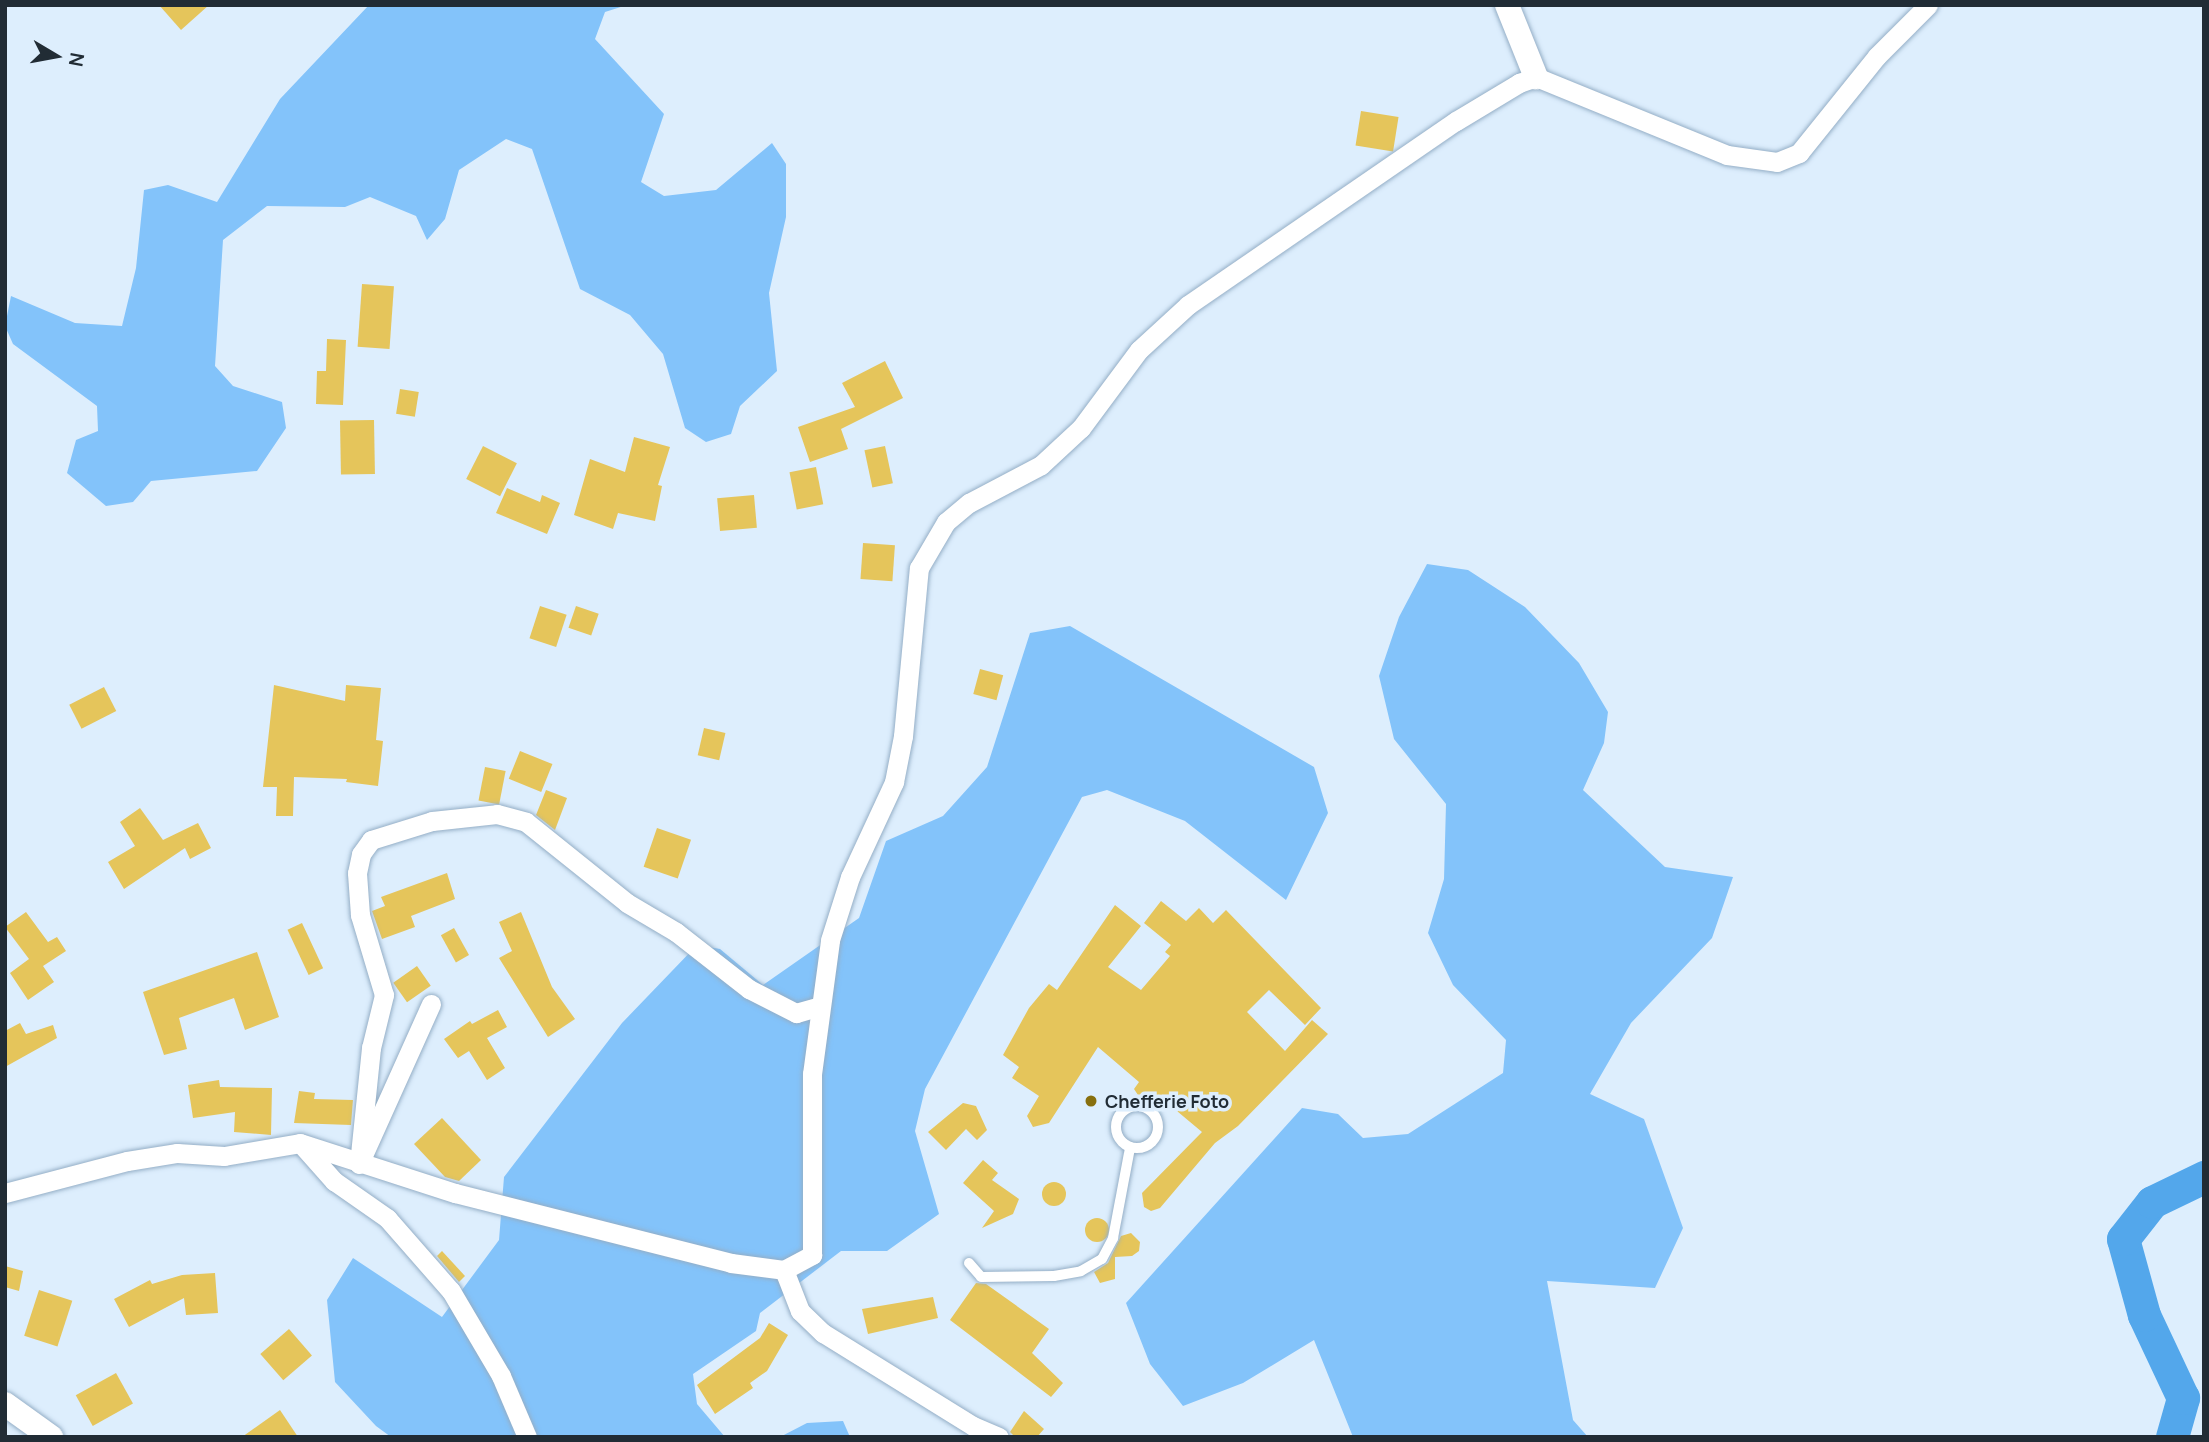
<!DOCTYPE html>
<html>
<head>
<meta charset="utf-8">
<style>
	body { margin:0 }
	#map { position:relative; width:2209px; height:1442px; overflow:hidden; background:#ddeefd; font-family:Manrope,sans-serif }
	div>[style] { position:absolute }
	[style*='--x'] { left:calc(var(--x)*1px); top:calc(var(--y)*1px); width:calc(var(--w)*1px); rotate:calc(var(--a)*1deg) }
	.green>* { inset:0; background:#83c3fa }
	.river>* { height:33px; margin:-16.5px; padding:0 16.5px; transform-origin:16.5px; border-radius:16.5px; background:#53a7eb }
	.building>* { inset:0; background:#e5c55b; transform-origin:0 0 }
	.round { border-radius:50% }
	.roads { filter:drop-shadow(0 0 2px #94aec6) drop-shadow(0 0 2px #94aec6) }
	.service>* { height:10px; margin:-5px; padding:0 5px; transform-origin:5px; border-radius:5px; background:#fff }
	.service>.ring { margin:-5px; padding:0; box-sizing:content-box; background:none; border:10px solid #fff; border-radius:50% }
	.minor>* { height:19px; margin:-9.5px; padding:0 9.5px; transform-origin:9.5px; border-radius:9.5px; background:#fff }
	.tertiary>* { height:24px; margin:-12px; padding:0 12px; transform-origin:12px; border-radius:12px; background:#fff }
	.dots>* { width:19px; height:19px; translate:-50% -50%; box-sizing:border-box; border:4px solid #ddeefd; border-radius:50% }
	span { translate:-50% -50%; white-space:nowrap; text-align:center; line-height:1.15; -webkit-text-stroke:7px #ddeefd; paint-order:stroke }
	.poi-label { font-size:18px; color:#212c35; font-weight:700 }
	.left { translate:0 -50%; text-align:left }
	.frame { position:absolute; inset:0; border:7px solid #212c35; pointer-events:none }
	.north { position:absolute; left:21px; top:21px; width:70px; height:70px; -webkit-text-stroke:5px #ddeefd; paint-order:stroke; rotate:100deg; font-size:19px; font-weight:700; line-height:28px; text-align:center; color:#212c35 }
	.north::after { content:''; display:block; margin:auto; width:24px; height:32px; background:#212c35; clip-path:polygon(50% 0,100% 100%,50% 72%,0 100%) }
</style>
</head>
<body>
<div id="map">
	<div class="green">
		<div style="clip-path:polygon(369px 5px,627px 5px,605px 12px,595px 39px,664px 114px,641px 182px,664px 196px,716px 190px,772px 143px,786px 164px,786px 217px,769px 293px,777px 371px,740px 406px,731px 434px,706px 442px,685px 428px,663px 354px,630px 315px,580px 289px,532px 149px,506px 139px,459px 170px,445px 219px,427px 240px,416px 216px,370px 197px,345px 207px,267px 206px,223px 240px,215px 366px,233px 386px,282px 402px,286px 428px,257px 471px,151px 481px,133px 502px,106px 506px,67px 473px,76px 440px,98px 431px,97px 406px,13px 344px,5px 326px,11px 296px,75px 323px,122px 326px,136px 268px,144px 190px,168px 185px,217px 202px,280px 99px)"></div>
		<div style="clip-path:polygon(1427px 564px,1468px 570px,1525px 607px,1579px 663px,1608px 712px,1604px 743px,1583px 790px,1665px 867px,1733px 877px,1712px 938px,1631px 1023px,1590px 1094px,1644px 1119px,1683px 1228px,1655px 1288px,1547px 1281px,1573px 1420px,1588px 1437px,1353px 1437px,1314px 1340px,1243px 1383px,1183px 1406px,1150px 1364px,1126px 1303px,1302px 1108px,1338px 1114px,1363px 1138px,1408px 1134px,1503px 1073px,1506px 1040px,1453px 985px,1428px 933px,1444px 879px,1446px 804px,1394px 739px,1379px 676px,1399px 617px)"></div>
		<div style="clip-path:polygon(1070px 626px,1314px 767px,1328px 813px,1286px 900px,1185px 821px,1107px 790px,1082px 797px,925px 1089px,915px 1131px,939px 1214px,887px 1251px,841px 1251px,760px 1313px,756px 1331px,693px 1374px,697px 1404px,725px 1437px,391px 1437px,376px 1426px,335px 1382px,327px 1300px,353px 1258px,442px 1317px,499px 1240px,504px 1177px,622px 1023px,697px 945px,720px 949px,763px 985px,859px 918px,886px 841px,943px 816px,987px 767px,1030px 633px)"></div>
		<div style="clip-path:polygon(843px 1421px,850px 1437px,780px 1437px,807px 1423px)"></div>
	</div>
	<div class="river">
		<div style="--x:2172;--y:1437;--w:41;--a:-74.2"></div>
		<div style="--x:2183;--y:1398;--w:92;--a:-115.2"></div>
		<div style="--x:2144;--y:1315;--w:79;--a:-105.4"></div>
		<div style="--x:2123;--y:1239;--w:47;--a:-51.9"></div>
		<div style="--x:2152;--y:1202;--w:58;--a:-25.7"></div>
	</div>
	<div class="building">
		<div style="clip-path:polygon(159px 5px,209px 5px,181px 30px)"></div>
		<div style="left:1361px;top:111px;width:38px;height:35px;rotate:9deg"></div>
		<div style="left:362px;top:284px;width:32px;height:63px;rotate:4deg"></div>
		<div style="clip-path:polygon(327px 339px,346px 340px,343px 405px,316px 404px,317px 371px,326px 371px)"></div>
		<div style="clip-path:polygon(885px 361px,903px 398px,841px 429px,848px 449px,810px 462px,798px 427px,855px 407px,842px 383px)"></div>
		<div style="left:400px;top:389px;width:19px;height:25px;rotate:9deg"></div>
		<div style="left:374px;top:420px;width:54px;height:34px;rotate:89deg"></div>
		<div style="clip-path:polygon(634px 437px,670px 447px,658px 485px,662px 486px,655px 521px,618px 513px,613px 529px,574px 515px,590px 459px,625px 472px)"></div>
		<div style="left:483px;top:446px;width:38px;height:37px;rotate:27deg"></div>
		<div style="left:885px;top:446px;width:38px;height:21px;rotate:78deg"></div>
		<div style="left:816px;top:467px;width:38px;height:27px;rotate:79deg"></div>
		<div style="clip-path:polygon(507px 488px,540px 502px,542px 495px,560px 503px,547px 534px,496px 513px)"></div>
		<div style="left:754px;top:495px;width:33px;height:37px;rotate:85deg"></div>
		<div style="left:863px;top:543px;width:32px;height:36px;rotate:4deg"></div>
		<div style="left:540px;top:606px;width:28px;height:34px;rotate:18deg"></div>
		<div style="left:576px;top:606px;width:24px;height:23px;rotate:19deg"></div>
		<div style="left:980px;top:669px;width:24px;height:26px;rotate:15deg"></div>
		<div style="clip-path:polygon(274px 685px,345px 701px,346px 685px,381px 688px,376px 740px,383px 741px,378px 786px,346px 782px,347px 779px,294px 777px,293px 816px,276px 816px,277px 787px,263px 787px)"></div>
		<div style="left:104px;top:687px;width:27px;height:39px;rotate:63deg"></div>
		<div style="left:704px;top:728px;width:22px;height:28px;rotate:13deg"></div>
		<div style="left:520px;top:751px;width:35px;height:30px;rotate:22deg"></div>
		<div style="left:485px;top:767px;width:21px;height:34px;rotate:11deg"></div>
		<div style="clip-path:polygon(546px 790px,567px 798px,555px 830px,536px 815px)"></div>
		<div style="clip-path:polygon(140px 808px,163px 840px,198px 823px,211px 848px,190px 859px,185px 848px,124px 889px,108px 862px,135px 846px,120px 822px)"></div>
		<div style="left:657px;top:828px;width:36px;height:41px;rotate:19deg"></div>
		<div style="clip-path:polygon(447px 873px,455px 899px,411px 916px,415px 927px,382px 939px,372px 911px,385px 906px,381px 897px)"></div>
		<div style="clip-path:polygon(1161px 901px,1186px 921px,1199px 908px,1213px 923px,1226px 910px,1321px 1008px,1305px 1025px,1269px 990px,1247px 1012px,1285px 1051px,1312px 1020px,1328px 1034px,1238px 1126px,1215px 1143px,1160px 1208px,1151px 1211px,1144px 1207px,1142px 1193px,1202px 1132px,1165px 1101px,1158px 1110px,1144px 1104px,1134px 1089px,1139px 1082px,1098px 1047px,1049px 1123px,1033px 1127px,1027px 1116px,1039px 1096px,1012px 1078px,1019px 1067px,1003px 1055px,1029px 1008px,1049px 984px,1057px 990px,1115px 905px,1141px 926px,1108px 967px,1141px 990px,1170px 956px,1165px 952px,1171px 945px,1144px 923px)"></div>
		<div style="clip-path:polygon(26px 912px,48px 942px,57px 937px,66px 951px,43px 966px,54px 982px,28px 1000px,10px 973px,29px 959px,5px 927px)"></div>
		<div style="clip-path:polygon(521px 912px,552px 987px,575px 1019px,548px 1037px,499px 958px,512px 951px,499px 922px)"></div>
		<div style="left:302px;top:923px;width:50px;height:16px;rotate:65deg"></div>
		<div style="left:454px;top:928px;width:31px;height:15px;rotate:61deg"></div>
		<div style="clip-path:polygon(257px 952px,279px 1017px,245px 1030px,234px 998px,179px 1018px,187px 1049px,164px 1055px,143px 992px)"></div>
		<div style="left:417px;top:966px;width:24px;height:29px;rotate:55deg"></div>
		<div style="clip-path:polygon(498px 1010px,507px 1027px,487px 1038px,505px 1068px,487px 1080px,469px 1051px,458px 1058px,444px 1039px,470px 1021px,472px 1024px)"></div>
		<div style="clip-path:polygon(20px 1023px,26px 1034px,53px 1025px,57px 1038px,5px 1067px,5px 1031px)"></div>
		<div style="clip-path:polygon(219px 1080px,220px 1087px,272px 1088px,271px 1135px,234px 1132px,235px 1112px,193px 1118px,188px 1085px)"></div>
		<div style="clip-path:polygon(299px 1091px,315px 1093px,314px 1099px,353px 1100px,351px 1125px,294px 1123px)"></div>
		<div style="clip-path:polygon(963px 1103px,976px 1106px,987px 1130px,977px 1140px,966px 1129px,946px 1150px,928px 1132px)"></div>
		<div style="clip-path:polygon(442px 1118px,481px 1160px,459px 1181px,445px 1177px,414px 1144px)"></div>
		<div style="clip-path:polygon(983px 1160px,998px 1173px,992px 1180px,1019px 1199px,1013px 1214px,982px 1228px,994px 1211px,963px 1183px)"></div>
		<div class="round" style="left:1042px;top:1182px;width:24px;height:24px"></div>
		<div class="round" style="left:1085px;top:1218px;width:24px;height:24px"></div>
		<div style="clip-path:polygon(1131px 1233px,1140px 1242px,1139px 1251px,1132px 1256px,1115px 1257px,1115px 1279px,1100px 1283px,1094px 1272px,1108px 1263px,1121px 1236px)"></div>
		<div style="clip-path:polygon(442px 1251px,465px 1276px,459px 1282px,437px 1256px)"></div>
		<div style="clip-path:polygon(5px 1266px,23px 1271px,19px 1291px,5px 1287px)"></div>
		<div style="clip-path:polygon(215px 1273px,218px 1313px,186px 1315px,184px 1298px,129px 1327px,114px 1299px,150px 1280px,152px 1284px,182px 1275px)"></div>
		<div style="clip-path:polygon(976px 1283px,986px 1284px,1049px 1329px,1032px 1353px,1063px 1383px,1051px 1397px,950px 1320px)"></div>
		<div style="left:39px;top:1290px;width:35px;height:48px;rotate:18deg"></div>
		<div style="clip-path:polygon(933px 1297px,938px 1318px,868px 1334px,862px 1309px)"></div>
		<div style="clip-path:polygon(769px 1323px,788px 1335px,767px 1371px,750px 1383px,753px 1388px,715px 1414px,697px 1385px,760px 1338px)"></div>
		<div style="left:289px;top:1329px;width:35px;height:38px;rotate:49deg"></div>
		<div style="left:116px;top:1373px;width:35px;height:46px;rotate:61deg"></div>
		<div style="clip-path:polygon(280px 1410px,298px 1437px,242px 1437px)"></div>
		<div style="clip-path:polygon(1024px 1411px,1044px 1429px,1037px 1437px,1015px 1437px,1010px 1432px)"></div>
	</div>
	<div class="roads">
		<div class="service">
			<div class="ring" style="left:1116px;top:1106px;width:32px;height:32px"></div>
			<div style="--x:969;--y:1263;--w:18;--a:49"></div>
			<div style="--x:981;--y:1277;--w:73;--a:-0.8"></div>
			<div style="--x:1054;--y:1276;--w:27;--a:-10"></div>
			<div style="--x:1081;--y:1271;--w:24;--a:-30"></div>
			<div style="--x:1102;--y:1259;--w:24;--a:-62"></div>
			<div style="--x:1113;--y:1238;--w:92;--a:-79.3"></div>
		</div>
		<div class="minor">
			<div style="--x:431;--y:1004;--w:175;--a:114.2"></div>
			<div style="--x:359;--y:1164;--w:117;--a:-84.1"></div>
			<div style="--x:371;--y:1048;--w:55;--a:-76.2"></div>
			<div style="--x:384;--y:995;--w:84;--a:-106.7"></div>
			<div style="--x:360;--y:915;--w:42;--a:-94.1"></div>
			<div style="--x:357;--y:873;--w:19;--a:-78"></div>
			<div style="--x:361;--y:854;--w:17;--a:-54"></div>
			<div style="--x:371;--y:840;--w:64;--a:-17.3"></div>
			<div style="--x:432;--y:821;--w:65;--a:-6.1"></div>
			<div style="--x:497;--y:814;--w:30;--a:15"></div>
			<div style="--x:526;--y:822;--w:129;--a:38.7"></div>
			<div style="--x:627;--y:903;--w:57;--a:30.6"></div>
			<div style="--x:676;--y:932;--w:93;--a:38"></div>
			<div style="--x:749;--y:989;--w:53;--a:27.1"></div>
			<div style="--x:796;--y:1013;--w:25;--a:-16"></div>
			<div style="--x:301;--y:1144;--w:50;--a:48.3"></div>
			<div style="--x:334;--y:1181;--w:65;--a:34.9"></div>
			<div style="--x:387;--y:1218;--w:97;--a:48.8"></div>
			<div style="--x:451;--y:1291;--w:99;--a:59.5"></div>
			<div style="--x:501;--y:1376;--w:66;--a:66.9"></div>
			<div style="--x:5;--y:1193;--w:126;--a:-14.7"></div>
			<div style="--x:127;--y:1161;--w:51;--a:-9.1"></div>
			<div style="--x:177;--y:1153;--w:47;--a:3.7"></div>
			<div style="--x:224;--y:1156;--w:77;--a:-9.7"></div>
			<div style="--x:300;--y:1143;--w:163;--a:17.9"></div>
			<div style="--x:455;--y:1193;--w:285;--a:14.2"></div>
			<div style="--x:731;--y:1263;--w:53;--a:7.5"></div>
			<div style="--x:784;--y:1270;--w:32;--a:-28"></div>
			<div style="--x:812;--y:1255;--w:181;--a:-90"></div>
			<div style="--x:812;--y:1074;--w:135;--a:-82.3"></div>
			<div style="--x:830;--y:940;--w:66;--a:-72.4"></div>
			<div style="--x:850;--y:877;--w:105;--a:-65.1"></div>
			<div style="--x:894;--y:782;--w:47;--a:-78.9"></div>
			<div style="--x:903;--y:736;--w:169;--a:-84.6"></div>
			<div style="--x:919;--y:568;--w:53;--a:-59.6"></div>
			<div style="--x:946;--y:522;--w:30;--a:-40"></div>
			<div style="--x:969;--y:503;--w:81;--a:-27.8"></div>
			<div style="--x:1041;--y:465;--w:54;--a:-42.8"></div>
			<div style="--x:1081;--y:428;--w:97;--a:-53.4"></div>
			<div style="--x:1139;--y:350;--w:67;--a:-42.6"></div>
			<div style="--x:1188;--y:305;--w:325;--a:-34.5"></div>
			<div style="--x:1456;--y:121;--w:74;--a:-31.1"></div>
			<div style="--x:1519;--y:83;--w:18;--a:-19"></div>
			<div style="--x:1536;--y:77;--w:206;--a:22.2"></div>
			<div style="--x:1727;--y:155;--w:50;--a:8"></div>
			<div style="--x:1777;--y:162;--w:24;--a:-22"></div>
			<div style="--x:1799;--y:153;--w:124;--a:-51.2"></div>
			<div style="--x:1877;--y:56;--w:72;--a:-45"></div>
			<div style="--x:784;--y:1270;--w:44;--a:68.7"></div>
			<div style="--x:800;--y:1311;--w:32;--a:44"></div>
			<div style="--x:823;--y:1333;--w:176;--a:31.8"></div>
			<div style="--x:973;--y:1426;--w:28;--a:23"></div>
		</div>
		<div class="tertiary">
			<div style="--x:1507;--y:5;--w:78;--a:68.1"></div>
			<div style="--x:5;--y:1404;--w:57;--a:35.7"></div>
		</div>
	</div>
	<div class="dots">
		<div style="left:1091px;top:1101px;background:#876f0e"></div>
	</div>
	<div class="poi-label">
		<span class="left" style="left:1105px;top:1101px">Chefferie Foto</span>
	</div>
	<div class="frame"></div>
	<div class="north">N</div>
</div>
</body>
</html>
